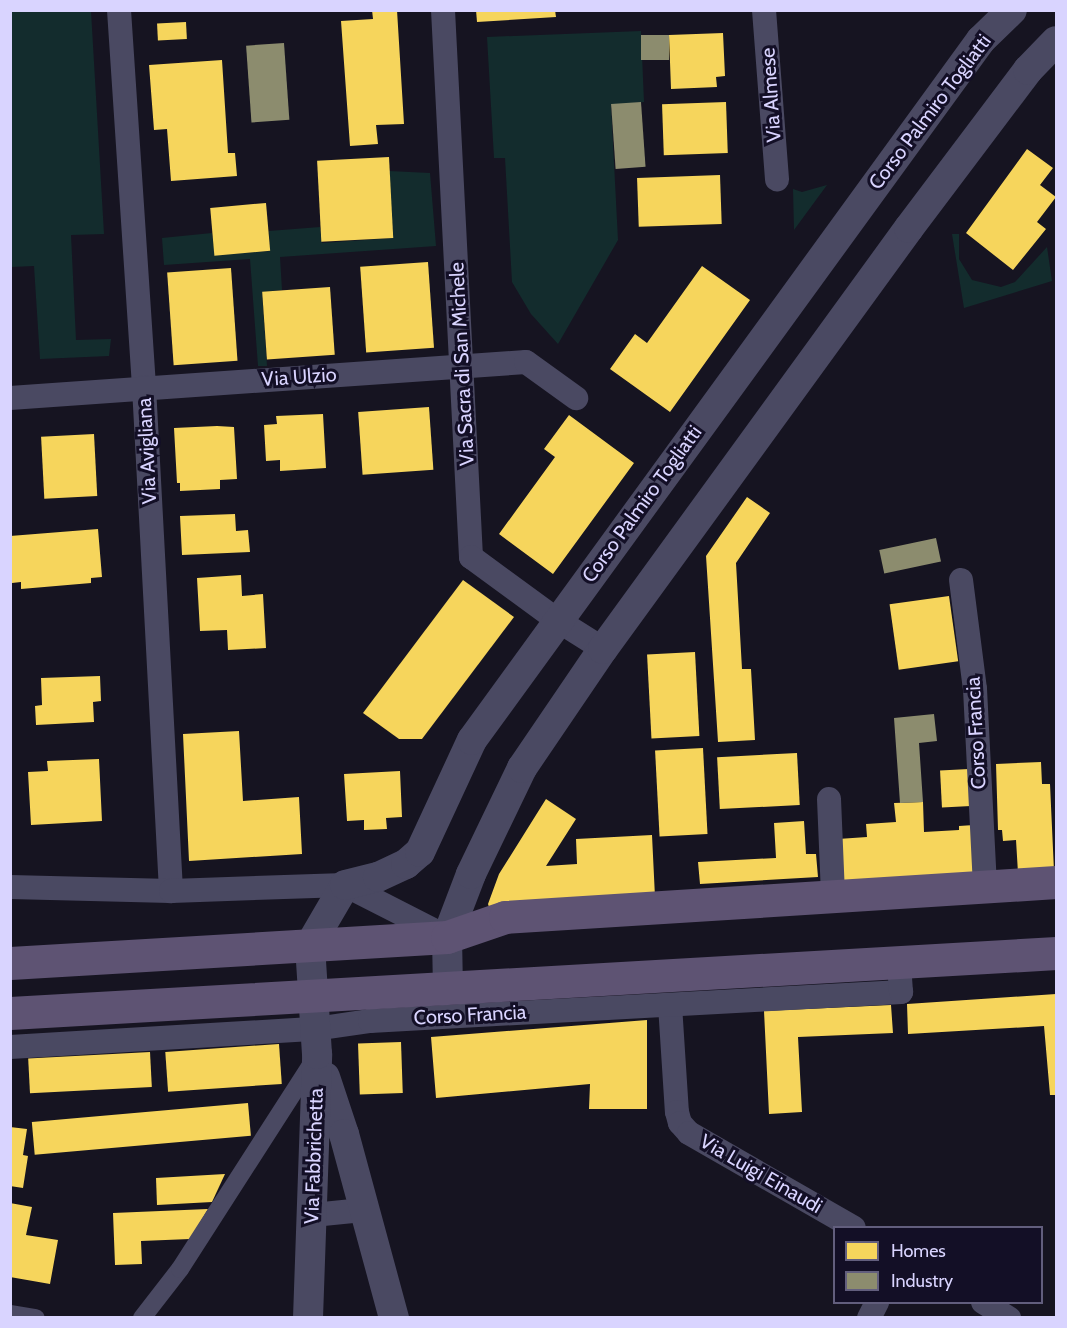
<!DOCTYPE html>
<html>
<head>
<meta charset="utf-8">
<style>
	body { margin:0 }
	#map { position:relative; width:1067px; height:1328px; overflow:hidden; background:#161421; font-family:Cabin,sans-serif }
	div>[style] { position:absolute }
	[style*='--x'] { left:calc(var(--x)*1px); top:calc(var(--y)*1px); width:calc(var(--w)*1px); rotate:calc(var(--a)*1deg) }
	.green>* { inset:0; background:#132c2d }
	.homes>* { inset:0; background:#f6d55c; transform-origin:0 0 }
	.industry>* { inset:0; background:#8c8c6e; transform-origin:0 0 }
	.pedestrian>* { height:18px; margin:-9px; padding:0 9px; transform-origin:9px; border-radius:9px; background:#4a4962 }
	.minor>* { height:24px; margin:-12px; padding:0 12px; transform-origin:12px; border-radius:12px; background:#4a4962 }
	.tertiary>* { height:30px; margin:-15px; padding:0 15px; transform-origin:15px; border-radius:15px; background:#4a4962 }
	.primary>* { height:33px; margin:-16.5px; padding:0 16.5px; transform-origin:16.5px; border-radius:16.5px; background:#5e5373 }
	span { translate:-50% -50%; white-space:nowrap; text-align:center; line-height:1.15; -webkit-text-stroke:6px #130f26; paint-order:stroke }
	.street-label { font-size:20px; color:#d9d4ff }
	.frame { position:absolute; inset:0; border:12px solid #d9d4ff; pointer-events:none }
	.legend { position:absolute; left:833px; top:1226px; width:210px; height:78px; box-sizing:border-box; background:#130f26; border:2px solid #625e7d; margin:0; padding:8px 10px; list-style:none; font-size:18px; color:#d9d4ff }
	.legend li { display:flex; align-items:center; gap:12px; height:30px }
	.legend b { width:30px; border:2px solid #625e7d }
</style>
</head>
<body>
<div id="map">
	<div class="green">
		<div style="clip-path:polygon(11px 10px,91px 11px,104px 234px,71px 235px,76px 340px,111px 339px,109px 356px,40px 359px,34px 266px,11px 267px)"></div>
		<div style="clip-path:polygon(641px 31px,644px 102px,611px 105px,618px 240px,558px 344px,531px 314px,512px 282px,505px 158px,494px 158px,487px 37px)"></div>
		<div style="clip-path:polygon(389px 171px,430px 173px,436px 246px,280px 257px,282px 290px,262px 292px,267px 366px,258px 366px,250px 259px,164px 265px,162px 238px,212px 233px,215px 255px,270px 251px,269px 231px,320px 227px,322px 243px,393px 238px)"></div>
		<div style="clip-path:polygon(827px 185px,794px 230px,793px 189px,802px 192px)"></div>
		<div style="clip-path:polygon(952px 234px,959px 234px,959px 259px,972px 280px,1001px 287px,1015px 282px,1047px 247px,1052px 281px,964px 308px)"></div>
	</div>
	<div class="homes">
		<div style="clip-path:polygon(372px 10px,397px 10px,404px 124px,376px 125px,378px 144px,350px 146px,341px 21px,373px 19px)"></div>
		<div style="clip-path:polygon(476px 10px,555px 10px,556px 17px,477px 22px)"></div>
		<div style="left:186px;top:22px;width:17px;height:29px;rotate:87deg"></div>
		<div style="clip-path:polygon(723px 33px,725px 76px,716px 77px,717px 87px,671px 89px,669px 35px)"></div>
		<div style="clip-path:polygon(222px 60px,228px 153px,235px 153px,237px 176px,171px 181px,167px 129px,154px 130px,149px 65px)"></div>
		<div style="left:726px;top:102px;width:51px;height:64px;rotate:88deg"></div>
		<div style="clip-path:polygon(1027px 149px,1053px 168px,1040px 185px,1056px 197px,1037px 222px,1046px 229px,1013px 270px,966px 233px)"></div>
		<div style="left:389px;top:157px;width:81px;height:72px;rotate:87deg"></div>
		<div style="left:720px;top:175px;width:49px;height:83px;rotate:88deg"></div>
		<div style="left:266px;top:203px;width:48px;height:56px;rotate:85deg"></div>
		<div style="left:428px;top:262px;width:86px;height:68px;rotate:86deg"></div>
		<div style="clip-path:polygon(702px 266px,750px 300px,670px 412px,610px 369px,635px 334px,647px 343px)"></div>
		<div style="left:231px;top:268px;width:93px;height:64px;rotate:86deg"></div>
		<div style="left:330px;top:287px;width:68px;height:68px;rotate:86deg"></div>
		<div style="left:429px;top:407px;width:63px;height:71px;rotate:86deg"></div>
		<div style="clip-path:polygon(323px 414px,326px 468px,280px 471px,280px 460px,266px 461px,264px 425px,277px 424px,276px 416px)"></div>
		<div style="clip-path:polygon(569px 415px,634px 463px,553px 574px,499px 534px,555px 457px,544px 449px)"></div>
		<div style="clip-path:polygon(217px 426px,234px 427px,237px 479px,220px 480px,220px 489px,180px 491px,180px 483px,177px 483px,174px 428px)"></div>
		<div style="left:94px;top:434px;width:62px;height:53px;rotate:87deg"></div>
		<div style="clip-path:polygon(747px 497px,770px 513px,736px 563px,742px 669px,751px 669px,755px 740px,718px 742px,706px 556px)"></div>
		<div style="clip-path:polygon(235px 514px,236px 531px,248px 530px,250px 552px,182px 555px,180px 516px)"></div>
		<div style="clip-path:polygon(98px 529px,102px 577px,91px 578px,91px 583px,21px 589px,21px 582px,12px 583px,10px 536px)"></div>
		<div style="clip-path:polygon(241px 575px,242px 596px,263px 594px,266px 648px,228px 650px,227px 630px,200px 631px,197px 578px)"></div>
		<div style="clip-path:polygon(463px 580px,514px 617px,422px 739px,399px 739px,363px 713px)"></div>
		<div style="left:949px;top:596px;width:66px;height:60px;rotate:82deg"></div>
		<div style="left:695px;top:652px;width:84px;height:48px;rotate:87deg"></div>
		<div style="clip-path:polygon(100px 676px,101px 701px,93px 702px,94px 722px,36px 725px,35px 706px,42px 705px,41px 678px)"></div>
		<div style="clip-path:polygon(239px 731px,243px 801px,299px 797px,302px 854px,189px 861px,183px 734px)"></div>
		<div style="left:703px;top:748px;width:86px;height:48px;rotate:87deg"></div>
		<div style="left:797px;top:753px;width:52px;height:80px;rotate:87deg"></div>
		<div style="clip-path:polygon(99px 759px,102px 821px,31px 825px,28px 772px,48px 771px,47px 761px)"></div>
		<div style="clip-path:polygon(1041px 762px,1042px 784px,1050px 784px,1054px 871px,1018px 873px,1016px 840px,1003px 841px,1002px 830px,998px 830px,996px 764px)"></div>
		<div style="left:969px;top:769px;width:37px;height:29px;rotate:87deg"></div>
		<div style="clip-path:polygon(400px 771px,402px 817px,386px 818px,387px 829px,364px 830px,364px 820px,347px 821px,344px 774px)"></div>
		<div style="clip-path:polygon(546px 799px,576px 819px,546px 866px,577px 864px,576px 839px,652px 835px,655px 897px,489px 907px,488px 904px,499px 874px)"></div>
		<div style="clip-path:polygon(923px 802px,924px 832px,959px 830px,959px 826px,974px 825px,976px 879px,840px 885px,838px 839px,867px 837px,866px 824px,896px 822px,894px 803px)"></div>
		<div style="clip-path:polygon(804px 821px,806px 854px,816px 854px,818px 877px,700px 884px,698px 862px,776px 858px,774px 823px)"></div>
		<div style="clip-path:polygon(1056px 994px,1056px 1095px,1050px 1095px,1044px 1026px,908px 1034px,907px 1004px)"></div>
		<div style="clip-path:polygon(891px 1005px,893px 1033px,798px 1037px,802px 1112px,769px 1114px,764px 1011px)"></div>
		<div style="clip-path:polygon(647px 1020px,647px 1109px,589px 1109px,590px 1084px,436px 1098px,431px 1037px)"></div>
		<div style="left:401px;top:1042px;width:51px;height:43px;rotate:88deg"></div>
		<div style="left:279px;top:1044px;width:40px;height:114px;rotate:86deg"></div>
		<div style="left:150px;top:1052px;width:35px;height:122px;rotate:87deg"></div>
		<div style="left:248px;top:1103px;width:33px;height:217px;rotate:85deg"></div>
		<div style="clip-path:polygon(10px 1127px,27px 1129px,23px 1155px,28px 1156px,23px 1188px,10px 1186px)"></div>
		<div style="clip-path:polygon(225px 1174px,212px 1202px,157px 1205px,156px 1178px)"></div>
		<div style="clip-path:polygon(10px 1203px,32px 1207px,26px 1235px,58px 1240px,50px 1284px,10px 1277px)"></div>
		<div style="clip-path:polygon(208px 1209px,190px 1239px,141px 1241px,142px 1264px,115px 1265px,113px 1213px)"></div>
	</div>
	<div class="industry">
		<div style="left:669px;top:35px;width:25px;height:28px;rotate:90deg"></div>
		<div style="left:284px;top:43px;width:77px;height:38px;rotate:86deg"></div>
		<div style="left:641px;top:102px;width:65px;height:30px;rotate:86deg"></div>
		<div style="left:936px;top:538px;width:24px;height:58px;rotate:78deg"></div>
		<div style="clip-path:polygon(934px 714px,937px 741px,919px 743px,923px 802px,900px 803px,894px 718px)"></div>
	</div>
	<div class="pedestrian">
		<div style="--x:10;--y:1314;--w:26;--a:9"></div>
		<div style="--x:142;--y:1318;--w:62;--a:-52.2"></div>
		<div style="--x:180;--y:1269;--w:248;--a:-57.3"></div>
	</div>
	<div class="minor">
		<div style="--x:119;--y:10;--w:378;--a:86.2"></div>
		<div style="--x:144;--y:387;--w:505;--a:86.93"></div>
		<div style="--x:443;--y:10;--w:548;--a:87.07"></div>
		<div style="--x:471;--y:557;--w:107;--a:36.2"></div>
		<div style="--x:557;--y:620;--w:54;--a:32.2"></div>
		<div style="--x:764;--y:10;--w:170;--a:85.6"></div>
		<div style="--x:10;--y:398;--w:517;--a:-3.99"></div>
		<div style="--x:526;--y:362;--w:62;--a:35.8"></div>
		<div style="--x:961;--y:580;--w:110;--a:82.7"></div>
		<div style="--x:975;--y:689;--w:197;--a:87.1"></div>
		<div style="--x:829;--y:799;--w:96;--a:87.6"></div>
		<div style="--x:10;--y:887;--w:161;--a:1.4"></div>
		<div style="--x:171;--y:891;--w:174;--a:-2"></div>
		<div style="--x:345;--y:885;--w:112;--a:27"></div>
		<div style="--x:670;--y:1005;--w:107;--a:86.3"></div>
		<div style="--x:677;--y:1112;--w:11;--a:75"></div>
		<div style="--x:680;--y:1123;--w:13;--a:48"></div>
		<div style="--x:689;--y:1133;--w:190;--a:29.9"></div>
		<div style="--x:10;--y:1047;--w:306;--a:-3.4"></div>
		<div style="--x:315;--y:1029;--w:56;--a:-8.3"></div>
		<div style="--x:370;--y:1021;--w:532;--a:-3.13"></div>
		<div style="--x:901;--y:992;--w:30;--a:-94"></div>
		<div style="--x:313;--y:1215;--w:50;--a:-5.7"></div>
		<div style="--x:983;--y:1302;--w:31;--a:32"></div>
		<div style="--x:869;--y:1318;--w:18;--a:-63"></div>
	</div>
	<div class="tertiary">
		<div style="--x:448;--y:989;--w:52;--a:-91.1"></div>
		<div style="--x:447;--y:937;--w:67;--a:-69.1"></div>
		<div style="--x:471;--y:874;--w:118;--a:-64.3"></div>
		<div style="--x:522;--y:768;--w:144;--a:-55.8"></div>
		<div style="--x:603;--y:649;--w:520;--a:-53.99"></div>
		<div style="--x:909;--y:228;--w:198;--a:-53"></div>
		<div style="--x:1028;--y:70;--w:40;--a:-46"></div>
		<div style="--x:325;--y:1077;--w:60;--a:71.6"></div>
		<div style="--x:344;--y:1134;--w:191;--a:74.8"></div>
		<div style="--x:308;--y:1318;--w:264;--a:-88"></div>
		<div style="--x:317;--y:1054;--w:109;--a:-93.7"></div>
		<div style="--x:310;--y:945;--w:69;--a:-59.7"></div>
		<div style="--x:345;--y:885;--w:34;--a:-14"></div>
		<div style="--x:378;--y:877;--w:31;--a:-25"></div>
		<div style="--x:406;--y:864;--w:18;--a:-41"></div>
		<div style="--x:420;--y:852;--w:123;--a:-65.1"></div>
		<div style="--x:472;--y:740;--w:865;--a:-53.98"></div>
		<div style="--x:981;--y:40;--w:43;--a:-44.1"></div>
	</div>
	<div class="primary">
		<div style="--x:10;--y:963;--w:438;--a:-3.4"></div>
		<div style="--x:447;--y:937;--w:61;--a:-19"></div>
		<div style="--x:505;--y:917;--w:552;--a:-3.63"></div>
		<div style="--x:10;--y:1013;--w:1048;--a:-3.28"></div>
	</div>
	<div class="street-label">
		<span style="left:771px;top:95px;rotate:-94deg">Via Almese</span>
		<span style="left:930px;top:112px;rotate:-53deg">Corso Palmiro Togliatti</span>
		<span style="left:462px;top:364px;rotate:-93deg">Via Sacra di San Michele</span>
		<span style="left:299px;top:377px;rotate:-4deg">Via Ulzio</span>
		<span style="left:147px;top:451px;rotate:-93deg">Via Avigliana</span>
		<span style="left:642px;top:504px;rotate:-54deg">Corso Palmiro Togliatti</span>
		<span style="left:976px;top:733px;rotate:-93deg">Corso Francia</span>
		<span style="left:470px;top:1015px;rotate:-3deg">Corso Francia</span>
		<span style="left:314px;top:1156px;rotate:-88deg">Via Fabbrichetta</span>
		<span style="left:761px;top:1174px;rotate:30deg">Via Luigi Einaudi</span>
	</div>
	<div class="frame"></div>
	<ul class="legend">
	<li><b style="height:16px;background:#f6d55c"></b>Homes</li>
	<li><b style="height:16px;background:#8c8c6e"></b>Industry</li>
	</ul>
</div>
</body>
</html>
